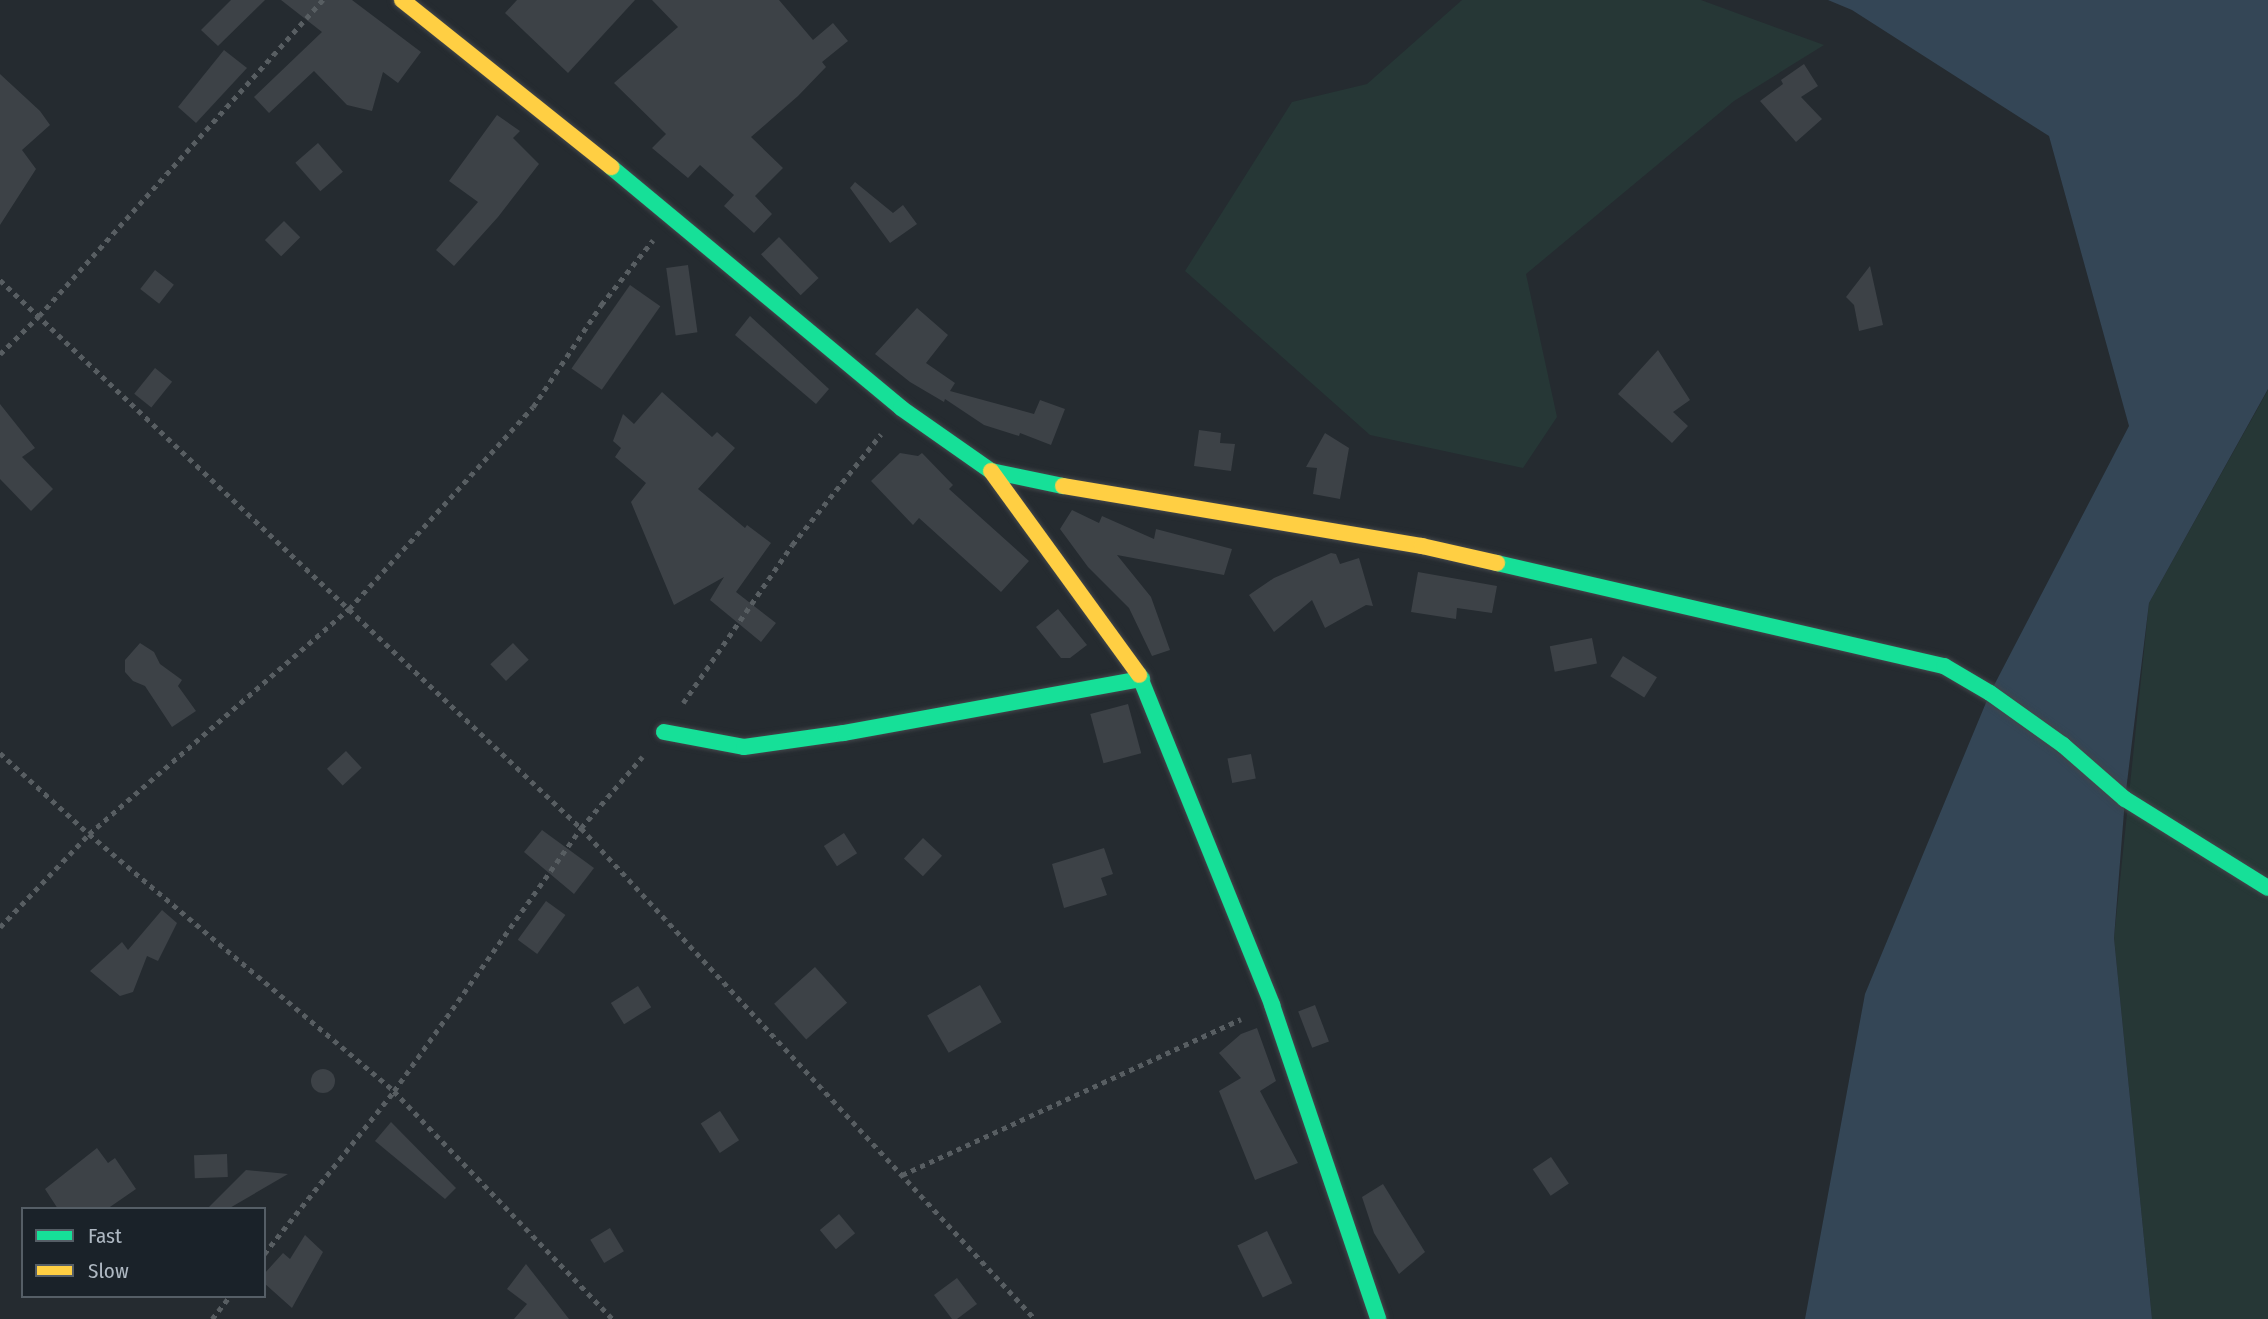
<!DOCTYPE html>
<html>
<head>
<meta charset="utf-8">
<style>
	body { margin:0 }
	#map { position:relative; width:2268px; height:1319px; overflow:hidden; background:#252b30; font-family:"Fira Sans Condensed",sans-serif }
	div>[style] { position:absolute }
	[style*='--x'] { left:calc(var(--x)*1px); top:calc(var(--y)*1px); width:calc(var(--w)*1px); rotate:calc(var(--a)*1deg) }
	.green>* { inset:0; background:#263736 }
	.water>* { inset:0; background:#344656 }
	.building>* { inset:0; background:#3d4247; transform-origin:0 0 }
	.round { border-radius:50% }
	.path>* { height:4.5px; margin-top:-2.25px; transform-origin:0; background:repeating-linear-gradient(90deg,#585e62 0 5px,transparent 0 10px) }
	.roads { filter:drop-shadow(0 0 2px #43474b) drop-shadow(0 0 2px #43474b) }
	.fast>* { height:16px; margin:-8px; padding:0 8px; transform-origin:8px; border-radius:8px; background:#16e098 }
	.slow>* { height:16px; margin:-8px; padding:0 8px; transform-origin:8px; border-radius:8px; background:#ffcf43 }
	span { translate:-50% -50%; white-space:nowrap; text-align:center; line-height:1.15; -webkit-text-stroke:7px #1a2229; paint-order:stroke }
	.legend { position:absolute; left:21px; top:1207px; width:245px; height:91px; box-sizing:border-box; background:#1a2229; border:2px solid #555e66; margin:0; padding:9px 12px; list-style:none; font-size:21px; color:#aeb8c2 }
	.legend li { display:flex; align-items:center; gap:14px; height:35px }
	.legend b { width:35px; border:2px solid #555e66 }
</style>
</head>
<body>
<div id="map">
	<div class="green">
		<div style="clip-path:polygon(1462px 0,1701px 0,1824px 45px,1734px 101px,1526px 274px,1557px 417px,1523px 468px,1370px 435px,1185px 271px,1292px 102px,1367px 84px)"></div>
		<div style="clip-path:polygon(2268px 390px,2268px 1319px,2152px 1319px,2114px 938px,2149px 603px)"></div>
	</div>
	<div class="water">
		<div style="clip-path:polygon(1828px 0,2268px 0,2268px 389px,2149px 603px,2125px 799px,2114px 938px,2152px 1319px,1805px 1319px,1865px 994px,1990px 693px,2129px 426px,2049px 136px,1852px 10px)"></div>
	</div>
	<div class="building">
		<div style="clip-path:polygon(231px 0,265px 0,218px 46px,201px 30px)"></div>
		<div style="clip-path:polygon(281px 0,352px 0,421px 52px,398px 83px,383px 72px,372px 111px,347px 105px,314px 71px,269px 113px,254px 97px,322px 32px)"></div>
		<div style="clip-path:polygon(517px 0,635px 0,568px 73px,505px 13px)"></div>
		<div style="clip-path:polygon(652px 0,779px 0,813px 40px,833px 23px,848px 41px,822px 62px,826px 67px,798px 96px,751px 137px,783px 168px,755px 196px,772px 214px,754px 233px,724px 206px,734px 195px,700px 165px,688px 178px,652px 148px,666px 134px,614px 83px,678px 27px)"></div>
		<div style="clip-path:polygon(224px 50px,247px 68px,196px 123px,178px 107px)"></div>
		<div style="clip-path:polygon(1804px 64px,1818px 86px,1801px 97px,1822px 119px,1796px 142px,1760px 101px,1783px 84px,1781px 80px)"></div>
		<div style="clip-path:polygon(0 74px,40px 111px,50px 125px,22px 150px,36px 169px,0 225px)"></div>
		<div style="clip-path:polygon(497px 115px,520px 131px,513px 138px,539px 164px,498px 217px,454px 266px,436px 250px,478px 202px,449px 181px)"></div>
		<div style="left:318px;top:143px;width:38px;height:30px;rotate:49deg"></div>
		<div style="clip-path:polygon(855px 182px,893px 213px,903px 205px,917px 224px,890px 243px,850px 188px)"></div>
		<div style="left:284px;top:221px;width:23px;height:27px;rotate:45deg"></div>
		<div style="left:779px;top:237px;width:57px;height:25px;rotate:46deg"></div>
		<div style="left:688px;top:265px;width:68px;height:22px;rotate:82deg"></div>
		<div style="clip-path:polygon(1870px 266px,1883px 325px,1859px 331px,1854px 305px,1846px 297px)"></div>
		<div style="left:155px;top:270px;width:24px;height:24px;rotate:38deg"></div>
		<div style="left:630px;top:285px;width:37px;height:102px;rotate:35deg"></div>
		<div style="clip-path:polygon(917px 308px,948px 335px,926px 363px,955px 383px,950px 391px,1034px 414px,1040px 400px,1065px 409px,1051px 445px,1020px 433px,1019px 436px,984px 425px,945px 399px,944px 402px,910px 382px,875px 354px)"></div>
		<div style="clip-path:polygon(750px 316px,829px 389px,816px 404px,735px 335px)"></div>
		<div style="clip-path:polygon(1658px 350px,1690px 400px,1673px 412px,1688px 426px,1672px 443px,1618px 394px)"></div>
		<div style="left:155px;top:368px;width:22px;height:33px;rotate:39deg"></div>
		<div style="clip-path:polygon(662px 392px,712px 437px,717px 432px,735px 448px,698px 489px,745px 528px,747px 525px,771px 543px,736px 592px,776px 623px,761px 642px,710px 600px,724px 577px,674px 605px,631px 502px,646px 483px,615px 457px,621px 448px,613px 441px,623px 414px,634px 424px)"></div>
		<div style="clip-path:polygon(0 404px,35px 448px,22px 457px,53px 489px,31px 511px,0 479px)"></div>
		<div style="clip-path:polygon(1199px 430px,1221px 433px,1220px 443px,1235px 444px,1231px 471px,1194px 466px)"></div>
		<div style="clip-path:polygon(1325px 433px,1349px 448px,1340px 499px,1313px 494px,1317px 468px,1306px 467px)"></div>
		<div style="clip-path:polygon(900px 453px,918px 456px,922px 453px,953px 485px,949px 489px,1029px 561px,1001px 592px,919px 518px,913px 525px,871px 481px)"></div>
		<div style="clip-path:polygon(1072px 510px,1099px 523px,1102px 516px,1154px 539px,1156px 529px,1232px 549px,1224px 575px,1117px 555px,1151px 597px,1170px 650px,1152px 656px,1129px 608px,1088px 567px,1060px 529px)"></div>
		<div style="clip-path:polygon(1331px 553px,1336px 554px,1340px 564px,1359px 558px,1373px 606px,1366px 605px,1325px 628px,1312px 600px,1274px 632px,1249px 595px,1274px 578px)"></div>
		<div style="clip-path:polygon(1418px 572px,1497px 586px,1492px 613px,1457px 608px,1456px 619px,1411px 612px)"></div>
		<div style="clip-path:polygon(1058px 609px,1087px 645px,1070px 658px,1061px 658px,1036px 627px)"></div>
		<div style="left:1592px;top:638px;width:26px;height:43px;rotate:79deg"></div>
		<div style="clip-path:polygon(140px 643px,154px 652px,160px 664px,182px 680px,178px 686px,196px 711px,172px 727px,145px 686px,133px 681px,125px 672px,125px 660px)"></div>
		<div style="left:513px;top:643px;width:23px;height:31px;rotate:47deg"></div>
		<div style="left:1623px;top:656px;width:40px;height:24px;rotate:32deg"></div>
		<div style="left:1128px;top:704px;width:51px;height:39px;rotate:75deg"></div>
		<div style="left:346px;top:751px;width:23px;height:26px;rotate:47deg"></div>
		<div style="left:1251px;top:754px;width:25px;height:24px;rotate:79deg"></div>
		<div style="clip-path:polygon(542px 830px,594px 868px,574px 894px,524px 852px)"></div>
		<div style="left:844px;top:833px;width:24px;height:24px;rotate:57deg"></div>
		<div style="left:923px;top:838px;width:26px;height:28px;rotate:43deg"></div>
		<div style="clip-path:polygon(1104px 848px,1113px 874px,1101px 878px,1107px 895px,1064px 908px,1052px 864px)"></div>
		<div style="left:546px;top:901px;width:24px;height:48px;rotate:36deg"></div>
		<div style="clip-path:polygon(162px 910px,177px 923px,158px 961px,147px 956px,133px 992px,120px 996px,90px 971px,122px 942px,128px 950px)"></div>
		<div style="left:815px;top:967px;width:48px;height:55px;rotate:48deg"></div>
		<div style="left:980px;top:985px;width:43px;height:61px;rotate:60deg"></div>
		<div style="left:638px;top:986px;width:25px;height:32px;rotate:58deg"></div>
		<div style="left:1315px;top:1005px;width:39px;height:18px;rotate:69deg"></div>
		<div style="clip-path:polygon(1257px 1028px,1276px 1081px,1260px 1091px,1298px 1163px,1255px 1180px,1219px 1091px,1241px 1078px,1219px 1053px,1241px 1034px)"></div>
		<div class="round" style="left:311px;top:1069px;width:24px;height:24px"></div>
		<div style="left:720px;top:1111px;width:35px;height:23px;rotate:57deg"></div>
		<div style="clip-path:polygon(391px 1122px,456px 1188px,445px 1199px,375px 1141px)"></div>
		<div style="clip-path:polygon(97px 1148px,108px 1163px,115px 1158px,136px 1189px,107px 1209px,58px 1209px,45px 1189px)"></div>
		<div style="left:227px;top:1154px;width:23px;height:33px;rotate:88deg"></div>
		<div style="left:1551px;top:1157px;width:32px;height:22px;rotate:56deg"></div>
		<div style="clip-path:polygon(246px 1170px,288px 1174px,228px 1209px,207px 1209px)"></div>
		<div style="clip-path:polygon(1383px 1184px,1425px 1252px,1399px 1274px,1374px 1233px,1362px 1197px)"></div>
		<div style="left:839px;top:1214px;width:25px;height:25px;rotate:50deg"></div>
		<div style="left:610px;top:1228px;width:27px;height:23px;rotate:59deg"></div>
		<div style="left:1267px;top:1231px;width:58px;height:33px;rotate:64deg"></div>
		<div style="clip-path:polygon(305px 1235px,323px 1252px,292px 1308px,264px 1283px,264px 1274px,283px 1253px,290px 1259px)"></div>
		<div style="clip-path:polygon(526px 1264px,555px 1301px,569px 1319px,514px 1319px,527px 1304px,507px 1289px)"></div>
		<div style="clip-path:polygon(957px 1278px,977px 1304px,957px 1319px,952px 1319px,934px 1295px)"></div>
	</div>
	<div class="path">
		<div style="--x:0;--y:280;--w:799;--a:43.33"></div>
		<div style="--x:581;--y:828;--w:669;--a:47.24"></div>
		<div style="--x:0;--y:354;--w:54;--a:-44.3"></div>
		<div style="--x:39;--y:316;--w:425;--a:-48.1"></div>
		<div style="--x:683;--y:703;--w:192;--a:-55.4"></div>
		<div style="--x:792;--y:545;--w:142;--a:-51.3"></div>
		<div style="--x:0;--y:753;--w:120;--a:42.3"></div>
		<div style="--x:89;--y:834;--w:399;--a:40.1"></div>
		<div style="--x:394;--y:1091;--w:316;--a:46.2"></div>
		<div style="--x:0;--y:927;--w:129;--a:-46.3"></div>
		<div style="--x:89;--y:834;--w:344;--a:-40.9"></div>
		<div style="--x:349;--y:609;--w:273;--a:-47.7"></div>
		<div style="--x:533;--y:407;--w:123;--a:-56.3"></div>
		<div style="--x:601;--y:305;--w:83;--a:-51.3"></div>
		<div style="--x:902;--y:1175;--w:373;--a:-24.7"></div>
		<div style="--x:264;--y:1254;--w:208;--a:-51.4"></div>
		<div style="--x:394;--y:1091;--w:323;--a:-54.6"></div>
		<div style="--x:581;--y:828;--w:94;--a:-49.3"></div>
		<div style="--x:212;--y:1319;--w:29;--a:-52"></div>
	</div>
	<div class="roads">
		<div class="fast">
			<div style="--x:611;--y:167;--w:377;--a:39.7"></div>
			<div style="--x:901;--y:408;--w:110;--a:35"></div>
			<div style="--x:991;--y:471;--w:74;--a:11.8"></div>
			<div style="--x:1497;--y:563;--w:459;--a:13"></div>
			<div style="--x:1944;--y:666;--w:53;--a:30.4"></div>
			<div style="--x:1990;--y:693;--w:90;--a:35.5"></div>
			<div style="--x:2063;--y:745;--w:82;--a:41.1"></div>
			<div style="--x:2125;--y:799;--w:168;--a:31.9"></div>
			<div style="--x:1139;--y:675;--w:356;--a:68"></div>
			<div style="--x:1272;--y:1005;--w:331;--a:71.3"></div>
			<div style="--x:664;--y:732;--w:81;--a:10.6"></div>
			<div style="--x:744;--y:747;--w:101;--a:-8"></div>
			<div style="--x:844;--y:733;--w:303;--a:-10.3"></div>
		</div>
		<div class="slow">
			<div style="--x:402;--y:0;--w:268;--a:38.6"></div>
			<div style="--x:991;--y:471;--w:252;--a:54"></div>
			<div style="--x:1063;--y:486;--w:364;--a:9.5"></div>
			<div style="--x:1422;--y:546;--w:77;--a:12.8"></div>
		</div>
	</div>
	<ul class="legend">
	<li><b style="height:9px;background:#16e098"></b>Fast</li>
	<li><b style="height:9px;background:#ffcf43"></b>Slow</li>
	</ul>
</div>
</body>
</html>
